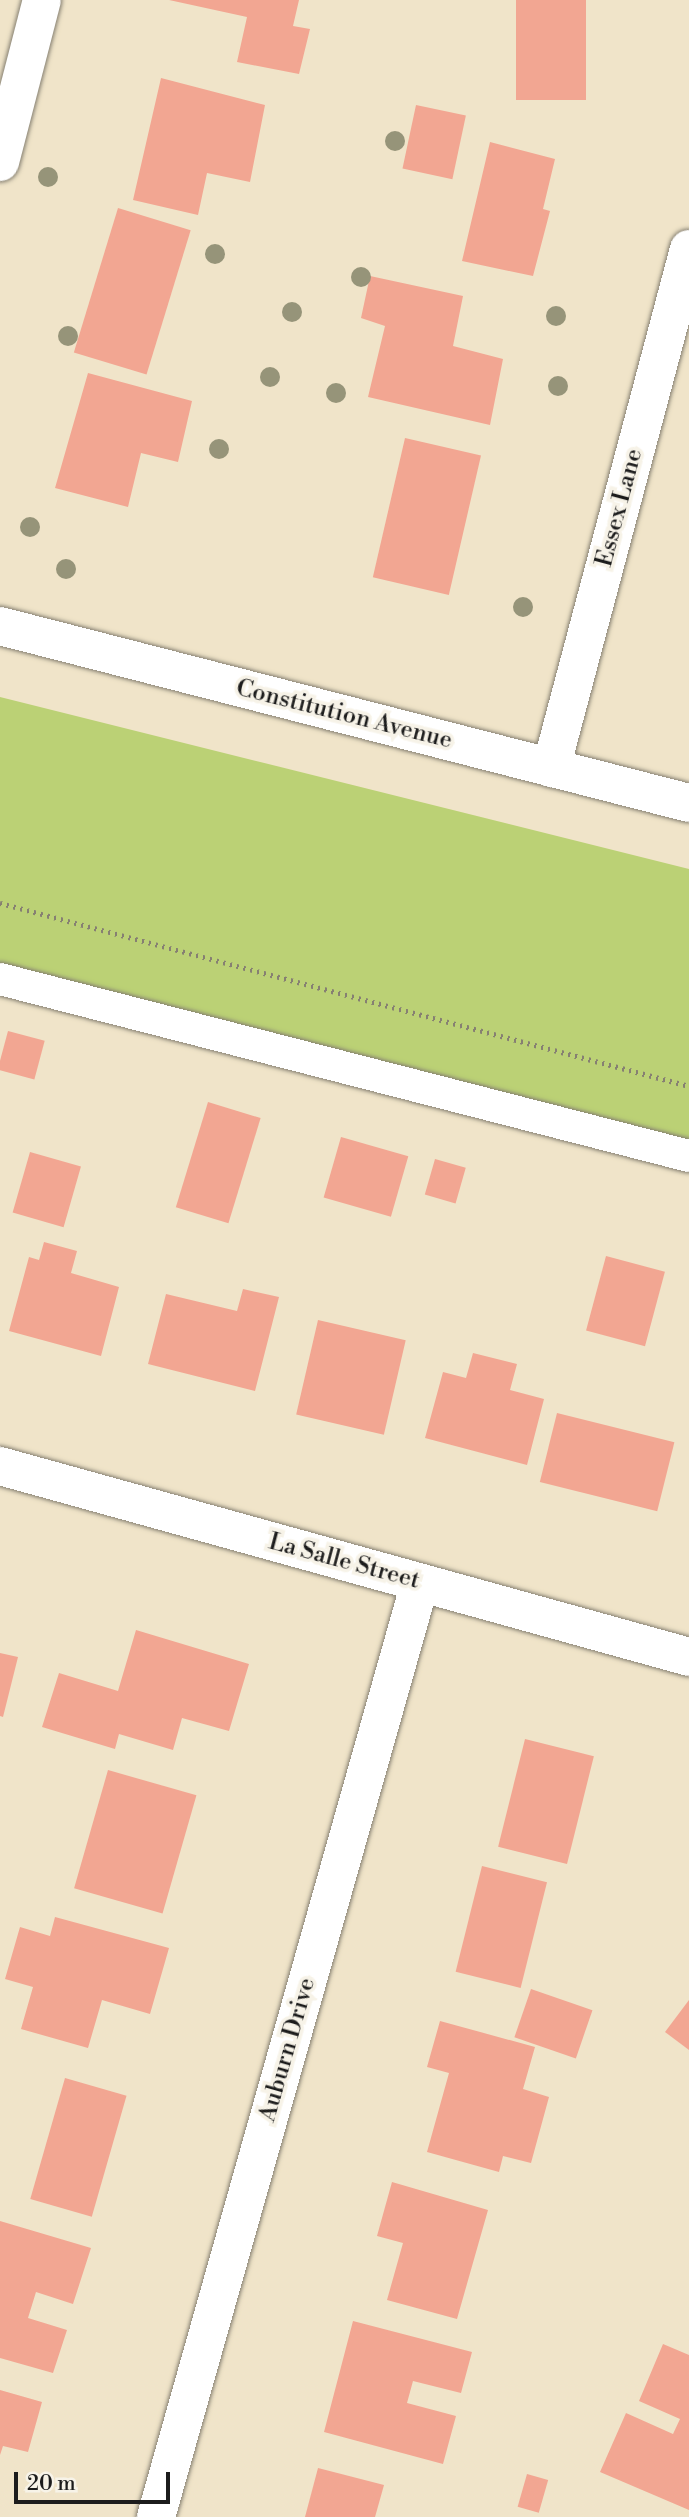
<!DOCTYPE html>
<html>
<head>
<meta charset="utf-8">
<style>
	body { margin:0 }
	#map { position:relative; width:689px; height:2517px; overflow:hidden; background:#f0e4c9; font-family:"Libre Bodoni",serif }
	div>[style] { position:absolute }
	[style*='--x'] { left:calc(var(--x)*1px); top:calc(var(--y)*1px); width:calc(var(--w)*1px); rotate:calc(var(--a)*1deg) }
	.green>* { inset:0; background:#bbd175 }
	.building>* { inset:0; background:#f2a692; transform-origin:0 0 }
	.path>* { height:4.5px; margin-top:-2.25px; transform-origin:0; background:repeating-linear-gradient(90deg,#868072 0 2px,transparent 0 7px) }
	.roads { filter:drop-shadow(0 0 2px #868072) drop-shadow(0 0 2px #868072) }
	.lane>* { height:32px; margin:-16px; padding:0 16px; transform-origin:16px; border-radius:16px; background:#fff }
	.street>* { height:38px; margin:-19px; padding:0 19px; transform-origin:19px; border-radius:19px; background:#fff }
	.primary>* { height:38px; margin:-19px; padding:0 19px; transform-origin:19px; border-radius:19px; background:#fff }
	.trees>* { width:20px; height:20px; margin:-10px; border-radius:50%; background:#969479 }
	span { translate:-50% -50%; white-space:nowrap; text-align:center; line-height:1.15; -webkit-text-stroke:7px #f7f3e8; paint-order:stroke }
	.street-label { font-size:24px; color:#1c1c1c }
	.scale { position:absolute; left:14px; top:2472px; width:156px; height:32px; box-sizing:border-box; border:4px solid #1c1c1c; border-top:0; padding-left:9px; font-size:21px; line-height:24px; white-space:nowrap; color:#1c1c1c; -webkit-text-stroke:5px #f7f3e8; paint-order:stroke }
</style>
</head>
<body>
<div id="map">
	<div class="green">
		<div style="clip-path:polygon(0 697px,689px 869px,689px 1149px,0 968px)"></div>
	</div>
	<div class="building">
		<div style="clip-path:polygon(169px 0,299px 0,293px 26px,310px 29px,299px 74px,237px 62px,247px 17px)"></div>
		<div style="left:516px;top:0;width:70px;height:100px"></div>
		<div style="clip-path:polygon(161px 78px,265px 105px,250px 182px,207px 173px,198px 215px,133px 200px)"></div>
		<div style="left:416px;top:105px;width:51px;height:65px;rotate:12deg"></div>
		<div style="clip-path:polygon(490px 142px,555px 159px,543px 209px,550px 211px,533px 276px,462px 261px)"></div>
		<div style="left:118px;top:208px;width:76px;height:151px;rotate:17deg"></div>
		<div style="clip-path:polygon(370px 276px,463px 296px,453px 346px,503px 359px,490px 425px,368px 397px,385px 326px,361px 318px)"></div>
		<div style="clip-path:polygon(88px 373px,192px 401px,178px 462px,141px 453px,128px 507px,55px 488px)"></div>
		<div style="left:405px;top:438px;width:78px;height:143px;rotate:13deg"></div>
		<div style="left:8px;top:1031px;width:38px;height:40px;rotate:15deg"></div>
		<div style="left:208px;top:1102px;width:55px;height:110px;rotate:17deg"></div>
		<div style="left:341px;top:1137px;width:70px;height:63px;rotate:16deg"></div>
		<div style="left:30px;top:1152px;width:53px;height:63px;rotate:16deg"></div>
		<div style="left:435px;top:1159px;width:32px;height:37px;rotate:16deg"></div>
		<div style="clip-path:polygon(44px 1242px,77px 1251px,71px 1273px,119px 1287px,101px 1356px,9px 1331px,29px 1257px,39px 1260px)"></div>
		<div style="left:606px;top:1256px;width:61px;height:77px;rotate:15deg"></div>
		<div style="clip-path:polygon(243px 1289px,279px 1297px,255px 1391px,148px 1364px,166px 1294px,237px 1311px)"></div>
		<div style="left:318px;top:1320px;width:90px;height:97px;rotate:13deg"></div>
		<div style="clip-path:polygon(473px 1353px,517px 1364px,510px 1390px,544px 1399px,527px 1465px,425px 1438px,443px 1372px,466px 1378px)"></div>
		<div style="left:557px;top:1413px;width:121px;height:71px;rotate:14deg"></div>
		<div style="clip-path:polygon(136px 1630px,249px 1664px,229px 1731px,182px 1718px,173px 1750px,119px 1734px,115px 1749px,42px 1727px,59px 1673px,118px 1691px)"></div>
		<div style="clip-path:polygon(0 1653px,18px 1657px,3px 1717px,0 1716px)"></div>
		<div style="left:525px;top:1739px;width:71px;height:111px;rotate:14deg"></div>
		<div style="left:108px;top:1770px;width:92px;height:123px;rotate:16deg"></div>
		<div style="left:482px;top:1866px;width:67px;height:109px;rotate:14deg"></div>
		<div style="clip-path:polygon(55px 1917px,169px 1948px,150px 2014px,102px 2000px,88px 2048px,21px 2029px,33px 1987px,5px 1979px,20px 1927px,50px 1936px)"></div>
		<div style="left:531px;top:1989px;width:65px;height:51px;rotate:19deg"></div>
		<div style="clip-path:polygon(689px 2000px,689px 2050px,665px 2032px)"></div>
		<div style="clip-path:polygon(440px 2021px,535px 2047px,523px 2089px,549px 2097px,531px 2163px,503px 2156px,499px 2172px,427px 2152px,449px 2073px,427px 2067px)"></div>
		<div style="left:65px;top:2078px;width:64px;height:126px;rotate:16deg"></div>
		<div style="clip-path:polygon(392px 2182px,488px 2210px,457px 2319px,387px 2300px,403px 2243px,377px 2236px)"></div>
		<div style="clip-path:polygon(0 2221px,91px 2248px,73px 2304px,36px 2292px,28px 2318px,67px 2330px,53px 2373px,0 2358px)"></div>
		<div style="clip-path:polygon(353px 2321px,472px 2352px,461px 2393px,413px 2381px,407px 2403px,456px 2416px,443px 2464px,324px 2432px)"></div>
		<div style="clip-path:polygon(663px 2344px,689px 2355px,689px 2510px,600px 2472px,626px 2413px,673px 2434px,680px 2419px,639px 2401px)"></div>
		<div style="clip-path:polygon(0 2390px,42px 2402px,28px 2452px,3px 2446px,0 2455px)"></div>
		<div style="clip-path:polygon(318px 2468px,384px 2485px,375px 2517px,305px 2517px)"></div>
		<div style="left:527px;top:2474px;width:22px;height:34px;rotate:16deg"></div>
	</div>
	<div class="path">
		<div style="--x:0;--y:903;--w:713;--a:14.87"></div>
	</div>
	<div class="roads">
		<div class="lane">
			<div style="--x:0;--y:979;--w:711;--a:14.41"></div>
		</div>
		<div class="street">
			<div style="--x:0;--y:162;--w:167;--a:-75.5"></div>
			<div style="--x:551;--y:768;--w:537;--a:-75.11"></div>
			<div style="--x:0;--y:1466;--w:715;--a:15.49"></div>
			<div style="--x:156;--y:2517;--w:971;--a:-74.22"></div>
		</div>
		<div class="primary">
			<div style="--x:0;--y:626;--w:711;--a:14.41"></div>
		</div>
	</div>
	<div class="trees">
		<div style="left:395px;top:141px"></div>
		<div style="left:48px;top:177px"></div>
		<div style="left:215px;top:254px"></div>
		<div style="left:361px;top:277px"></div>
		<div style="left:292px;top:312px"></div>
		<div style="left:556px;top:316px"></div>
		<div style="left:68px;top:336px"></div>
		<div style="left:270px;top:377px"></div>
		<div style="left:558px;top:386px"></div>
		<div style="left:336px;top:393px"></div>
		<div style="left:219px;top:449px"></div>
		<div style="left:30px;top:527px"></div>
		<div style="left:66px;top:569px"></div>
		<div style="left:523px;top:607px"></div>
	</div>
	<div class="street-label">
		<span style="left:620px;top:508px;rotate:-75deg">Essex Lane</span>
		<span style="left:344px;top:715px;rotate:14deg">Constitution Avenue</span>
		<span style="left:344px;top:1562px;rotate:15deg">La Salle Street</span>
		<span style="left:288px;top:2050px;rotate:-74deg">Auburn Drive</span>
	</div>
	<div class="scale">20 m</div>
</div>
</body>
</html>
